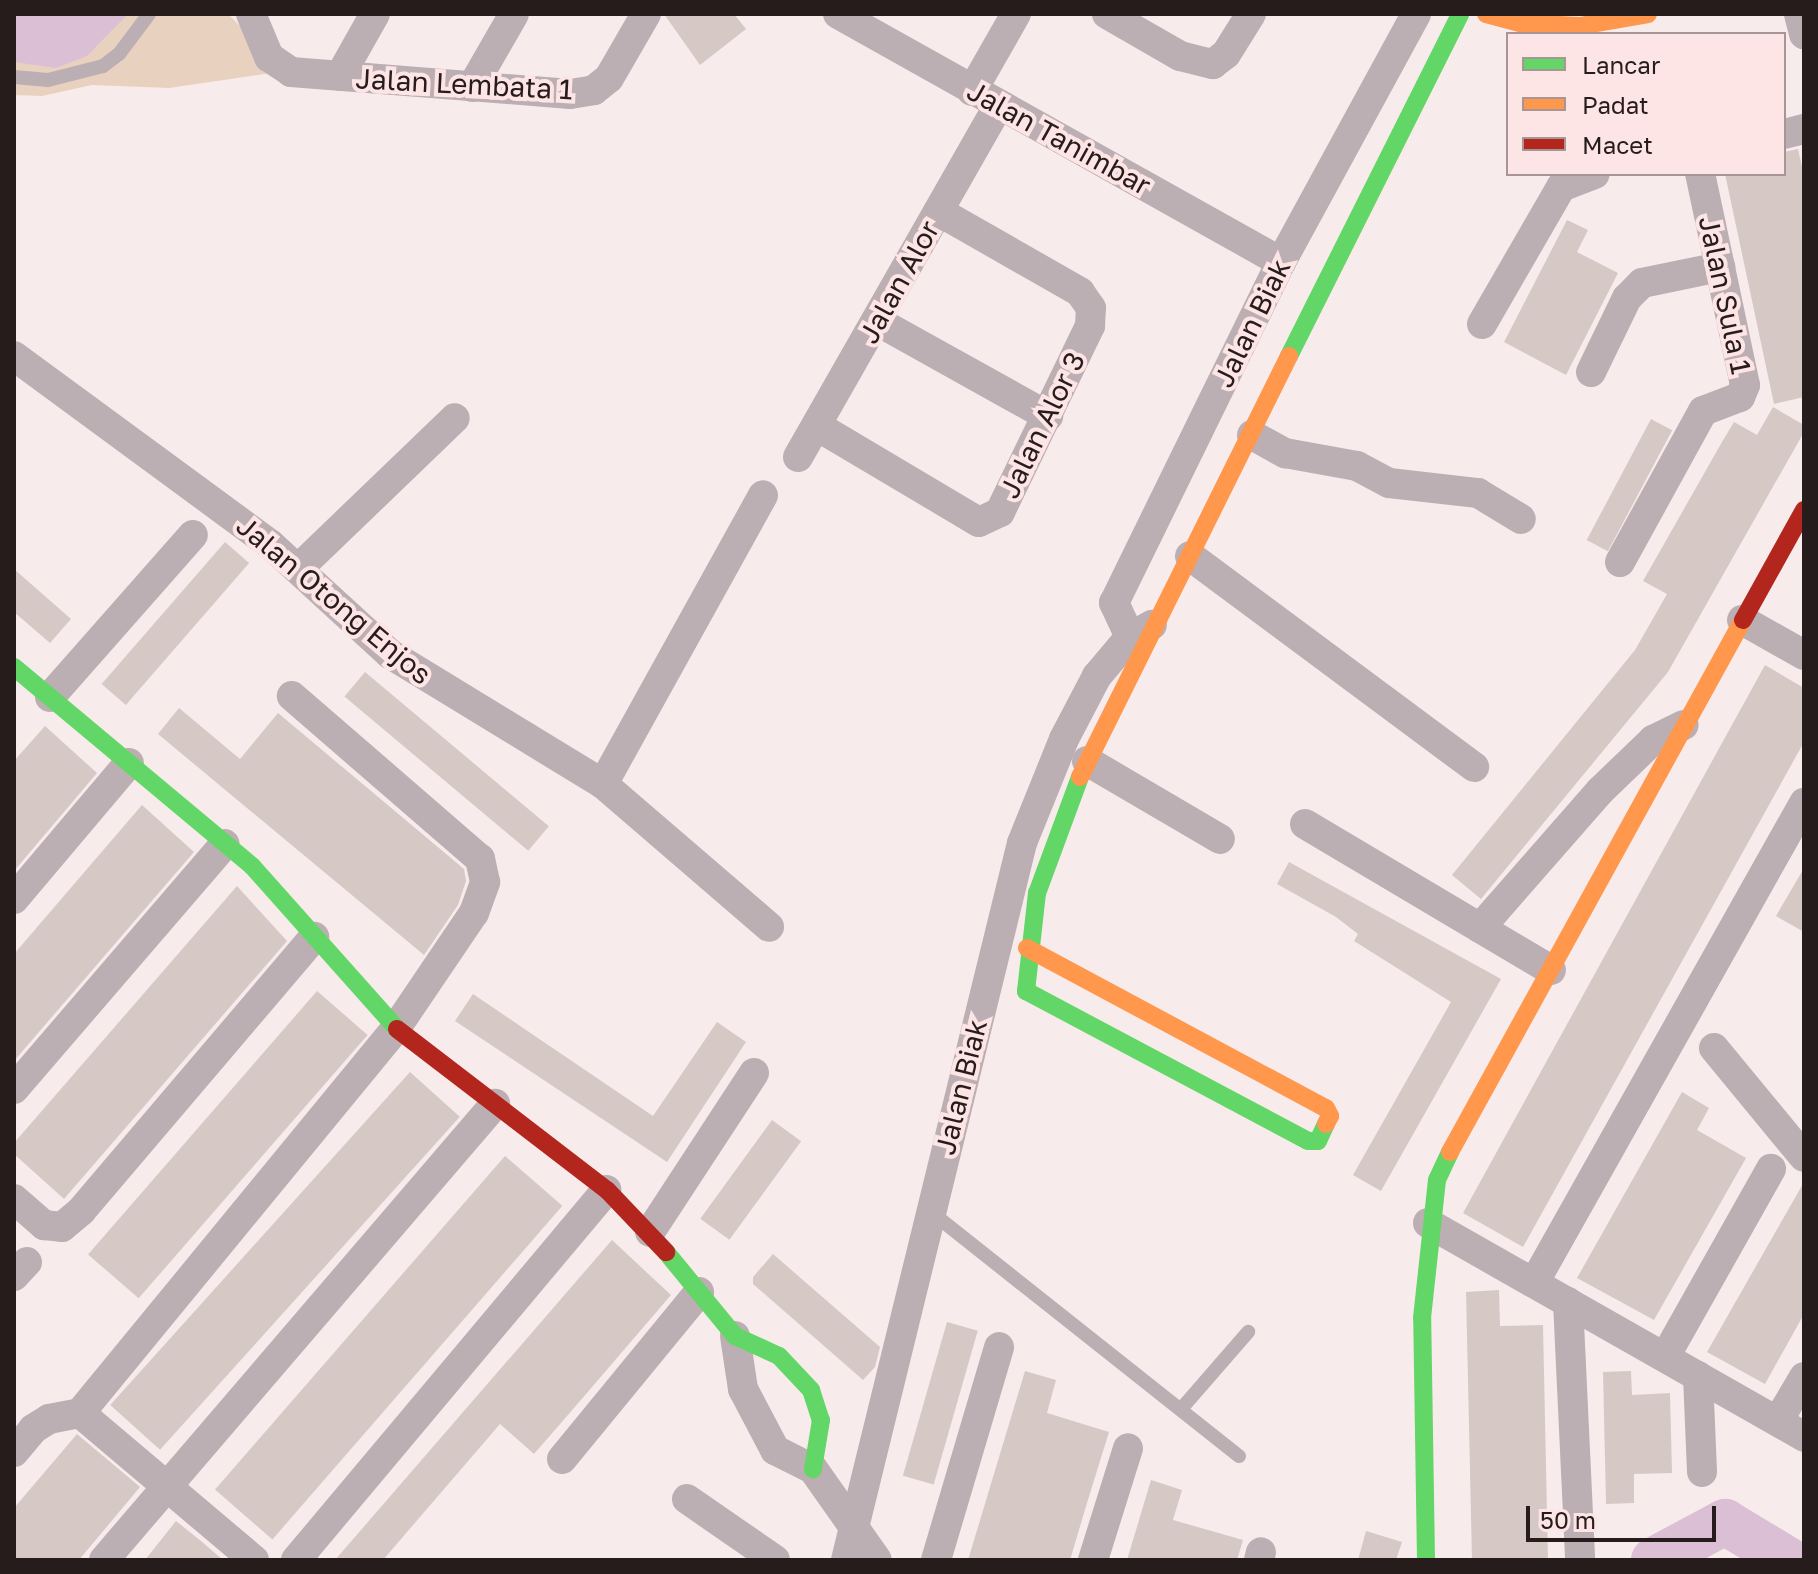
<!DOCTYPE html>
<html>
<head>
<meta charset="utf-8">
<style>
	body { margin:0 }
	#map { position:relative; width:1818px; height:1574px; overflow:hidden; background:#f8ebeb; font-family:"Golos Text",sans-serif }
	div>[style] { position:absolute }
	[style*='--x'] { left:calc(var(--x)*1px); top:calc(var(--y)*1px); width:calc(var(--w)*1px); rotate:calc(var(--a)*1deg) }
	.green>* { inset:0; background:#e9d1c0 }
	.water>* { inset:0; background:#dbbfd4 }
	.river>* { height:46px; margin:-23px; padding:0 23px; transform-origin:23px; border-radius:23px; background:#dbbfd4 }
	.building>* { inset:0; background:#d6c8c5; transform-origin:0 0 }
	.lane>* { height:14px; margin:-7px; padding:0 7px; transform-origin:7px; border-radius:7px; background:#bcafb3 }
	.street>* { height:30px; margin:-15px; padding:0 15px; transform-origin:15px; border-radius:15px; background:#bcafb3 }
	.fast>* { height:18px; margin:-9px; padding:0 9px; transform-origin:9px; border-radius:9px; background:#63d668 }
	.slow>* { height:18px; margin:-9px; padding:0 9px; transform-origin:9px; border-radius:9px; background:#ff974d }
	.jam>* { height:18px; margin:-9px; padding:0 9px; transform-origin:9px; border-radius:9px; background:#b3261e }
	span { translate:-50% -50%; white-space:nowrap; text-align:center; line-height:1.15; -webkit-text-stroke:8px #fee5e5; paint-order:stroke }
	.street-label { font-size:28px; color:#271c1c }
	.frame { position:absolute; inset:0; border:16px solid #271c1c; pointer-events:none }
	.legend { position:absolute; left:1506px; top:32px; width:280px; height:144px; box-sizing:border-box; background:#fee5e5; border:2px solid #a89595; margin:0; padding:10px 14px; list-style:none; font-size:24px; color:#271c1c }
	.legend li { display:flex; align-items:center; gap:16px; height:40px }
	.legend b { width:40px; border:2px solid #a89595 }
	.scale { position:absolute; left:1526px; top:1506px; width:190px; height:36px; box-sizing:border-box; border:4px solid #271c1c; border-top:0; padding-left:10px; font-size:24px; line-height:28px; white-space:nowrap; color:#271c1c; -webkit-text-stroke:6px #fee5e5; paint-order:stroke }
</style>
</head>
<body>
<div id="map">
	<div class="green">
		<div style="clip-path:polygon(14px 14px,228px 14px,285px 71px,169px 88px,92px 85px,42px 96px,14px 95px)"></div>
	</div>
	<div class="water">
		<div style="clip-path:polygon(14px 14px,128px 14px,87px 56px,56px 68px,14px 62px)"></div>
	</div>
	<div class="river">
		<div style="--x:1654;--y:1560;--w:81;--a:-28.2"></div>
		<div style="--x:1725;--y:1522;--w:74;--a:31.1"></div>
	</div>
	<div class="building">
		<div style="clip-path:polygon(664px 14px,734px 14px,746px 29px,700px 65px)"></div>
		<div style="clip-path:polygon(1798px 149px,1804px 176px,1804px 397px,1774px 404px,1725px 174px,1784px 174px,1784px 152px)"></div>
		<div style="clip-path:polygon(1567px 220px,1588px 230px,1577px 252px,1618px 273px,1566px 375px,1504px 342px)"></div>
		<div style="clip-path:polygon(1773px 407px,1804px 425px,1804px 432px,1668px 672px,1481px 899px,1452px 875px,1635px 650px,1667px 594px,1643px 581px,1722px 442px,1734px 422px,1757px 435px)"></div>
		<div style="left:1651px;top:419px;width:24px;height:137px;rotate:28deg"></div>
		<div style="left:225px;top:542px;width:32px;height:188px;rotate:41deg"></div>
		<div style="clip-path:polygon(14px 569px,71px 619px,50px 643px,14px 612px)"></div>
		<div style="clip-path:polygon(1765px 665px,1804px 688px,1804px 742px,1523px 1247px,1463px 1213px)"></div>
		<div style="left:365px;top:672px;width:240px;height:32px;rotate:40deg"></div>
		<div style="clip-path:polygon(179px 708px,240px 759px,278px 713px,464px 869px,466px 881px,458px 905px,424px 955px,158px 734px)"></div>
		<div style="clip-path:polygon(45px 726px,97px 773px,14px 871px,14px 761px)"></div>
		<div style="clip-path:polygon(142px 805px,194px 852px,14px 1061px,14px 954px)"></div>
		<div style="clip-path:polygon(1289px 862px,1501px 979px,1381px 1191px,1353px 1175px,1451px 1002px,1354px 941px,1358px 934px,1336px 917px,1277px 884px)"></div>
		<div style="clip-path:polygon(1804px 868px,1804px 932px,1776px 916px)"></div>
		<div style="clip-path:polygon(237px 886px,287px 941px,64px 1199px,14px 1154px,14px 1143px)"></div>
		<div style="left:317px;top:991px;width:67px;height:349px;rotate:41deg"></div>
		<div style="clip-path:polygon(473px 994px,653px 1116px,717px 1022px,746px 1042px,667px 1162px,455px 1021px)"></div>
		<div style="left:410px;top:1072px;width:67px;height:448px;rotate:42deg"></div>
		<div style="clip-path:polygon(1682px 1092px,1709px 1108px,1697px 1130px,1746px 1158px,1654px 1320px,1577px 1278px)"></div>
		<div style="left:772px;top:1120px;width:36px;height:122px;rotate:36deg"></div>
		<div style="left:505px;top:1156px;width:76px;height:442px;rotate:41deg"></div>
		<div style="clip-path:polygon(1804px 1182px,1804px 1314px,1765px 1384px,1707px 1352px)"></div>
		<div style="clip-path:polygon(612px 1240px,671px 1295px,574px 1408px,534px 1454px,500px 1424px,383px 1560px,335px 1560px)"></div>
		<div style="clip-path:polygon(773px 1254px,880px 1347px,875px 1367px,863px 1380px,753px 1284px,753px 1277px)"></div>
		<div style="clip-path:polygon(1499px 1290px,1500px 1326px,1543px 1325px,1548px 1560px,1472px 1560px,1466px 1292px)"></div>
		<div style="left:947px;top:1322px;width:32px;height:160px;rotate:16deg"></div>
		<div style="clip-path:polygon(1025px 1371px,1056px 1380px,1047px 1413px,1109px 1432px,1087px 1503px,1070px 1560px,968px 1560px)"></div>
		<div style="clip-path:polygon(1631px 1371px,1632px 1395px,1670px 1393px,1672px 1473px,1634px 1474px,1634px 1503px,1606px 1504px,1603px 1372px)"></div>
		<div style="clip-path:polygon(77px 1434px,140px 1487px,79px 1560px,14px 1560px,14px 1508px)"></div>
		<div style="clip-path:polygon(1151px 1480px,1182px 1490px,1173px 1520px,1243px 1540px,1237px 1560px,1127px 1560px)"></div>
		<div style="clip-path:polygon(176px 1521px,201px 1541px,223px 1560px,145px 1560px)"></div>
		<div style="clip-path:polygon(1366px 1531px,1402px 1542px,1396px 1560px,1358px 1560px)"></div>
	</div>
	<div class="lane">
		<div style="--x:14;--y:77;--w:34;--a:5"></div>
		<div style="--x:48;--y:80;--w:57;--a:-14.3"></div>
		<div style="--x:103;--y:66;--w:20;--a:-37"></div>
		<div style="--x:119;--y:54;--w:50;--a:-53.1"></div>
		<div style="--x:931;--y:1212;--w:393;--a:38.4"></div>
		<div style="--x:1182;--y:1408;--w:101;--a:-49"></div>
	</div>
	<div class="street">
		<div style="--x:251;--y:14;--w:47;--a:67.3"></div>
		<div style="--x:269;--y:57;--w:27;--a:34"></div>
		<div style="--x:291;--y:72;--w:280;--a:4.5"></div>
		<div style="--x:570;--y:94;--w:24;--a:-9"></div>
		<div style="--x:594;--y:90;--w:19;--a:-39"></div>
		<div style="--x:609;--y:78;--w:74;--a:-60"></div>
		<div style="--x:838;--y:14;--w:508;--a:29.24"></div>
		<div style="--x:1107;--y:14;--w:84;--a:29.9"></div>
		<div style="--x:1180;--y:56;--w:34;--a:14"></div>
		<div style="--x:1213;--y:64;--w:16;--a:-38"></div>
		<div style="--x:1226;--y:54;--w:47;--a:-58"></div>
		<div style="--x:1799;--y:14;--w:21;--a:76"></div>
		<div style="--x:340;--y:76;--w:71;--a:-60.6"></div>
		<div style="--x:472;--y:87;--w:84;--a:-60.1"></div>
		<div style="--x:972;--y:91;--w:89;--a:-60.3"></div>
		<div style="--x:1784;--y:134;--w:21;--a:-14"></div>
		<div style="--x:877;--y:321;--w:196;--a:29.1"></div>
		<div style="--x:1482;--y:324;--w:158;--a:-60"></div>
		<div style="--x:1561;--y:187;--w:36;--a:-21"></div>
		<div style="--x:14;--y:356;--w:318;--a:36.3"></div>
		<div style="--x:270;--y:544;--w:163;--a:42.5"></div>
		<div style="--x:390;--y:654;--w:250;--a:31.4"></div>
		<div style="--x:603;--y:784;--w:219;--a:40.7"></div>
		<div style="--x:1591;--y:372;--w:82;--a:-64.1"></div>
		<div style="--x:1627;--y:298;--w:21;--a:-45"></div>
		<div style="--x:1642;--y:283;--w:80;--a:-11.6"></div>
		<div style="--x:817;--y:426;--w:188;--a:30.7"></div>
		<div style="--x:979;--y:522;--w:23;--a:-25"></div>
		<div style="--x:1000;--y:512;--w:207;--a:-64.2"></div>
		<div style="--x:1090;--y:326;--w:18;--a:-87"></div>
		<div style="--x:1091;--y:308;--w:19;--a:-125"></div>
		<div style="--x:1080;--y:292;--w:163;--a:-150.3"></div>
		<div style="--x:1252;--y:435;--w:38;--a:29"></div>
		<div style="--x:1285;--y:453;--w:73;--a:10.2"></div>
		<div style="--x:1357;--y:466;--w:36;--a:28"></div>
		<div style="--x:1389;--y:483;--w:90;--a:6.4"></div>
		<div style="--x:1478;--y:493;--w:50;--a:31.2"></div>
		<div style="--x:798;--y:457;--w:405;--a:-60.3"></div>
		<div style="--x:1190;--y:556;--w:354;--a:36.6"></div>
		<div style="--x:1620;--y:562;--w:172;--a:-61.2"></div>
		<div style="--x:1703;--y:411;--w:40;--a:-21"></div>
		<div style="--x:1740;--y:397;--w:13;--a:-67"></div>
		<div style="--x:1745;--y:385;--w:216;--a:-102"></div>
		<div style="--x:299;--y:568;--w:216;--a:-43.9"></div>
		<div style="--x:1742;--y:620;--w:71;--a:29.4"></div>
		<div style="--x:1130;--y:637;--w:38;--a:-115"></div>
		<div style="--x:1114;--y:603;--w:380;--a:-63.9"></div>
		<div style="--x:1281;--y:262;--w:282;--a:-61.4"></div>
		<div style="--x:50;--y:697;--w:216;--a:-48.6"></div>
		<div style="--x:1087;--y:761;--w:154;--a:30.4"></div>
		<div style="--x:603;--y:784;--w:330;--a:-61"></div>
		<div style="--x:1305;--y:824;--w:286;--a:30.7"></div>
		<div style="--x:14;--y:899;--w:178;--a:-49.8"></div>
		<div style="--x:1480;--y:928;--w:182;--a:-48.8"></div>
		<div style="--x:1600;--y:791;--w:74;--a:-43.9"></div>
		<div style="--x:1653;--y:740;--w:34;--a:-26"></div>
		<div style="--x:1714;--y:1048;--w:141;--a:50.5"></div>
		<div style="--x:14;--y:1089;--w:323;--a:-49.3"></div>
		<div style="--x:14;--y:1199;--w:40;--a:41"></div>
		<div style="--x:44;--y:1225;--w:18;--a:6"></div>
		<div style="--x:62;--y:1227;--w:25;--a:-40"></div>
		<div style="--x:81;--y:1211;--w:360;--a:-49.6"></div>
		<div style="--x:1428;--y:1223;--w:433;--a:29.6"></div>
		<div style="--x:650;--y:1232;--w:190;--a:-56.8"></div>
		<div style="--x:14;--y:1276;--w:19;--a:-47"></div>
		<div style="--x:1534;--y:1283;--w:551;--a:-60.64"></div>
		<div style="--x:1568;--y:1302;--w:258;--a:87.3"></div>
		<div style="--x:735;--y:1336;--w:54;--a:81.4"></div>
		<div style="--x:743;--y:1389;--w:69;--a:62.3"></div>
		<div style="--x:775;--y:1450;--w:42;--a:26.6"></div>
		<div style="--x:813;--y:1469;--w:111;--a:54.9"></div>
		<div style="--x:1665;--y:1357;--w:216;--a:-60.6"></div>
		<div style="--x:1698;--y:1376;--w:96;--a:87.6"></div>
		<div style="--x:80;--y:1413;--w:228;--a:40.2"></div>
		<div style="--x:1778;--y:1421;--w:51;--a:-59.4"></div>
		<div style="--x:14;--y:1452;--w:30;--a:-50"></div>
		<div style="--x:33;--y:1429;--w:19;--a:-32"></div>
		<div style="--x:49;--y:1419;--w:32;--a:-11"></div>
		<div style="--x:80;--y:1413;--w:498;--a:-50.6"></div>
		<div style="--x:396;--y:1028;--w:139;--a:-55.9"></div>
		<div style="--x:474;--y:913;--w:33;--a:-70"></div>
		<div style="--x:485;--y:882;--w:24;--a:-102"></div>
		<div style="--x:480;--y:859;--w:249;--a:-139.1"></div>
		<div style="--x:562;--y:1459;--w:216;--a:-50.6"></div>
		<div style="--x:687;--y:1499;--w:107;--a:34.7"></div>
		<div style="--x:104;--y:1560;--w:601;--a:-49.39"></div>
		<div style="--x:296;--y:1560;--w:483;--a:-50"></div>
		<div style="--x:846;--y:1560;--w:738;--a:-76.21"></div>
		<div style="--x:1022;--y:843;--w:112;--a:-68"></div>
		<div style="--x:1064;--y:739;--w:71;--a:-62.4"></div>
		<div style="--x:1097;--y:676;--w:51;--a:-49.8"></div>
		<div style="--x:1130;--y:637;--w:25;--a:-29"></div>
		<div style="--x:936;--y:1560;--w:222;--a:-73.5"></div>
		<div style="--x:1093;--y:1560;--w:117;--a:-72.6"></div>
		<div style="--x:1259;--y:1560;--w:8;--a:-76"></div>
	</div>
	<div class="fast">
		<div style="--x:1289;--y:356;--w:382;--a:-63.4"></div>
		<div style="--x:14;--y:667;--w:310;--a:39.9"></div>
		<div style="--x:252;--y:866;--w:218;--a:48.3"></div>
		<div style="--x:1080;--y:777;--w:124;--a:110.3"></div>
		<div style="--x:1037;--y:893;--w:99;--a:96.4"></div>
		<div style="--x:1026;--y:991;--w:319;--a:28"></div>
		<div style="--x:1308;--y:1141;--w:10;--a:0"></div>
		<div style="--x:1318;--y:1141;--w:19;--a:-65"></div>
		<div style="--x:666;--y:1252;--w:109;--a:50.6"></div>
		<div style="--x:735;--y:1336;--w:48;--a:24.4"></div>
		<div style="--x:779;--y:1356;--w:47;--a:46.7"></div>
		<div style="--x:811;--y:1390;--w:32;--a:72"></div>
		<div style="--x:821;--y:1420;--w:50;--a:99.3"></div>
		<div style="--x:1426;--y:1560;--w:242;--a:-90.9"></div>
		<div style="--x:1422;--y:1318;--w:139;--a:-83.8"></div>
		<div style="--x:1437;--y:1180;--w:31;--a:-65"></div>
	</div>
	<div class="slow">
		<div style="--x:1486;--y:14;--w:35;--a:15"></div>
		<div style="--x:1520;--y:23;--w:60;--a:2.9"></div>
		<div style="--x:1580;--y:26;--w:69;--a:-10"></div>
		<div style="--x:1080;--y:777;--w:470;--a:-63.6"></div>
		<div style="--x:1027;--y:948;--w:339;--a:28.2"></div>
		<div style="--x:1326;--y:1108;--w:9;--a:63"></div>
		<div style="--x:1330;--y:1116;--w:9;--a:117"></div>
		<div style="--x:1450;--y:1152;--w:607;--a:-61.16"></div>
	</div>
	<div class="jam">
		<div style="--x:1743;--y:620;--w:126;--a:-61"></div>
		<div style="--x:397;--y:1029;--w:265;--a:37.5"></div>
		<div style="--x:607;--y:1190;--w:86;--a:46.4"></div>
	</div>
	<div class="street-label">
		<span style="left:464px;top:84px;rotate:3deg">Jalan Lembata 1</span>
		<span style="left:1059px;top:138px;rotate:29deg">Jalan Tanimbar</span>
		<span style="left:899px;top:282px;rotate:-61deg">Jalan Alor</span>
		<span style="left:1725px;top:295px;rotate:78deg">Jalan Sula 1</span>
		<span style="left:1252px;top:323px;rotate:-64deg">Jalan Biak</span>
		<span style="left:1042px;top:425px;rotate:-64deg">Jalan Alor 3</span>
		<span style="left:334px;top:600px;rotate:40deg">Jalan Otong Enjos</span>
		<span style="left:961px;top:1087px;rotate:-76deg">Jalan Biak</span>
	</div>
	<div class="frame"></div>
	<ul class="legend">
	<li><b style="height:10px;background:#63d668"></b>Lancar</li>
	<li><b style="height:10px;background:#ff974d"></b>Padat</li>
	<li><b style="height:10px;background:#b3261e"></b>Macet</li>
	</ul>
	<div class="scale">50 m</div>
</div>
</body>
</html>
